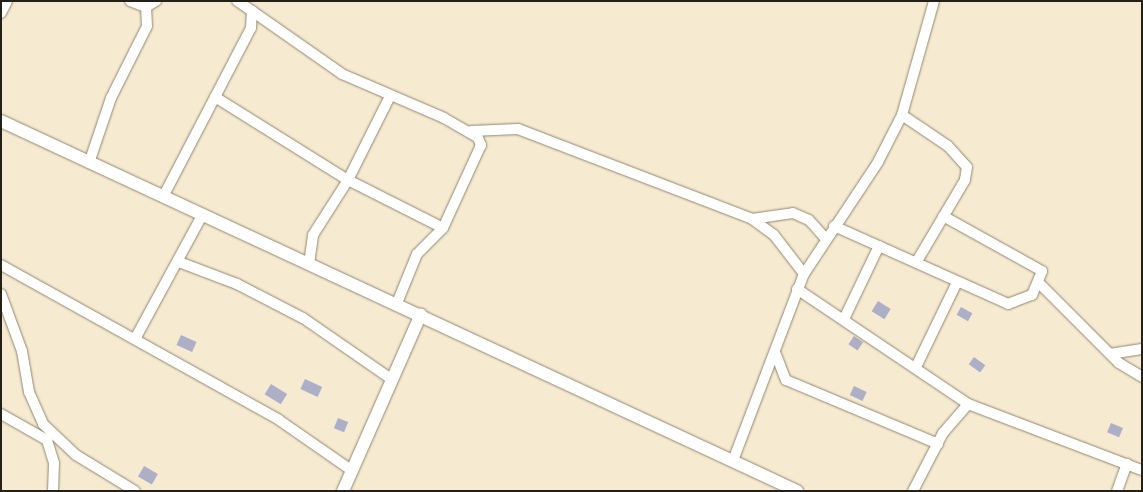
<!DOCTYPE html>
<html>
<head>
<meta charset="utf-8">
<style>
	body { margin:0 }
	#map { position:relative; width:1143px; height:492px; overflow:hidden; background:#f6ead1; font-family:Lato,sans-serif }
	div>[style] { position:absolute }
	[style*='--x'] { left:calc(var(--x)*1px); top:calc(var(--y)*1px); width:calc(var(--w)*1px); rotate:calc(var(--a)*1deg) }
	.building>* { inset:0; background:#adafc7; transform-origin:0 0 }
	.roads { filter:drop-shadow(0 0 1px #928770) drop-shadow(0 0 1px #928770) }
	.minor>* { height:10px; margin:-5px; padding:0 5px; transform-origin:5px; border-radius:5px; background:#fff }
	.tertiary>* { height:12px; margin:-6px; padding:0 6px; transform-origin:6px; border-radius:6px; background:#fff }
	span { translate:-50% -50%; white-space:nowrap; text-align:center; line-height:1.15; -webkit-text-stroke:4px #f6ead1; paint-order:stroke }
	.frame { position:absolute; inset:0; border:2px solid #252017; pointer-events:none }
</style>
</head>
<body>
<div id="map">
	<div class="building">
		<div style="left:878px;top:301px;width:15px;height:12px;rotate:32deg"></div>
		<div style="left:961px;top:307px;width:13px;height:9px;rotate:29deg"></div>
		<div style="left:181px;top:335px;width:17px;height:11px;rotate:24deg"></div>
		<div style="left:854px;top:336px;width:11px;height:10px;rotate:34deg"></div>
		<div style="left:974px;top:357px;width:14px;height:9px;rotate:36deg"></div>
		<div style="left:305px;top:379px;width:19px;height:11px;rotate:25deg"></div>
		<div style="left:271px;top:384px;width:19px;height:12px;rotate:32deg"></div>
		<div style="left:854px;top:386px;width:14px;height:10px;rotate:25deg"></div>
		<div style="left:338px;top:418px;width:11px;height:11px;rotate:22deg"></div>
		<div style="left:1111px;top:423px;width:13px;height:10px;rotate:23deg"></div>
		<div style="left:144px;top:466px;width:16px;height:12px;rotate:30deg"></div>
	</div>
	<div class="roads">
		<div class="minor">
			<div style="--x:130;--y:1;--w:17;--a:21"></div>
			<div style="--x:146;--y:7;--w:12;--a:-31"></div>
			<div style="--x:252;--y:11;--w:110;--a:35"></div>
			<div style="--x:342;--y:74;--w:111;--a:23.3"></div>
			<div style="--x:444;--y:118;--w:39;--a:30"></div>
			<div style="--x:478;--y:138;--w:8;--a:67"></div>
			<div style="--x:481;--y:145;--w:91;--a:114.6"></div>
			<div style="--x:443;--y:228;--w:37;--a:135"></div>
			<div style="--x:417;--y:254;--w:53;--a:112.2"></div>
			<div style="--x:1;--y:13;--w:13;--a:-63"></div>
			<div style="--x:215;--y:97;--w:157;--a:32"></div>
			<div style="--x:348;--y:180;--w:106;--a:26.8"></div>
			<div style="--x:902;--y:115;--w:55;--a:34"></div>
			<div style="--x:948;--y:146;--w:28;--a:48"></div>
			<div style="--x:967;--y:167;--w:13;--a:99"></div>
			<div style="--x:965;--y:180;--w:96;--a:120.6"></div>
			<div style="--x:471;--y:131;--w:47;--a:-2.4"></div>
			<div style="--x:518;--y:129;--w:251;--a:21"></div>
			<div style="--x:752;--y:219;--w:27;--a:36"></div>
			<div style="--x:774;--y:235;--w:49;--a:52.4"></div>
			<div style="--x:89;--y:163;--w:69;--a:-71.3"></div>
			<div style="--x:111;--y:98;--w:80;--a:-63.4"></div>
			<div style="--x:147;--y:26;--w:19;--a:-93"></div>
			<div style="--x:164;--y:195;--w:188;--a:-62.5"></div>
			<div style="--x:251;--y:28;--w:17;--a:-87"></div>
			<div style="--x:252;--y:11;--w:18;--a:-146"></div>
			<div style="--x:752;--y:219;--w:41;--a:-8.3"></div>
			<div style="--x:793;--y:213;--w:17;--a:24"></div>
			<div style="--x:809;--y:220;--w:25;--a:48"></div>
			<div style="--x:834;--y:226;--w:191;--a:24.1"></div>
			<div style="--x:1008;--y:304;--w:26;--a:-21"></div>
			<div style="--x:1032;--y:295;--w:26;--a:-67"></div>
			<div style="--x:1042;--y:271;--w:113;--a:-150.9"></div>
			<div style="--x:179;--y:262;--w:62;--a:20.8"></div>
			<div style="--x:237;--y:284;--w:74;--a:27.3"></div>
			<div style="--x:303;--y:318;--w:107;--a:34.7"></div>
			<div style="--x:309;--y:264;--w:29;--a:-82"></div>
			<div style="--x:313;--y:235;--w:65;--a:-57.5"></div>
			<div style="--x:348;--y:180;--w:94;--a:-63.4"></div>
			<div style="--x:1;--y:265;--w:318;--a:29.1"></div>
			<div style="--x:279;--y:420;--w:88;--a:34.8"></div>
			<div style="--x:1040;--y:284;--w:112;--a:45"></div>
			<div style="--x:1119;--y:363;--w:27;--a:31"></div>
			<div style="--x:797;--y:289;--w:206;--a:33.9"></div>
			<div style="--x:1;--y:294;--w:61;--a:69.8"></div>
			<div style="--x:22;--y:351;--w:42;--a:80.3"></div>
			<div style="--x:29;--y:392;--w:35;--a:66"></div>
			<div style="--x:43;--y:424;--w:45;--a:43.2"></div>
			<div style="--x:76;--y:455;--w:69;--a:31.4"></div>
			<div style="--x:844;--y:319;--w:81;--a:-64.4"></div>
			<div style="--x:135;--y:339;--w:142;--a:-61.5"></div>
			<div style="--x:775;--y:352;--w:30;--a:69"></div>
			<div style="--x:786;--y:380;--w:165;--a:22.8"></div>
			<div style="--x:1110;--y:354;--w:32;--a:-9"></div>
			<div style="--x:916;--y:367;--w:94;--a:-64.2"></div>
			<div style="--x:1;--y:414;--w:53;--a:29.5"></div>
			<div style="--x:47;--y:440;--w:24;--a:73"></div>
			<div style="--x:54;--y:463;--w:28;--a:92"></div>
			<div style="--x:734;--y:458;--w:197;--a:-69.2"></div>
			<div style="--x:804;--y:274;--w:134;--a:-56.5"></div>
			<div style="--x:878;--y:162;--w:53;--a:-62.9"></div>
			<div style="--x:902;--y:115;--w:118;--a:-74.3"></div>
			<div style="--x:913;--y:491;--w:65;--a:-62.7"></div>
			<div style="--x:943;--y:433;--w:38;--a:-49"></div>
			<div style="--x:968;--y:404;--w:186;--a:20.8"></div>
			<div style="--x:1117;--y:491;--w:29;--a:-70"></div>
		</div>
		<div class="tertiary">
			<div style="--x:1;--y:121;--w:878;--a:24.93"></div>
			<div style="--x:343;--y:491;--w:193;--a:-66.2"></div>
		</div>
	</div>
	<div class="frame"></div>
</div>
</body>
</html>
